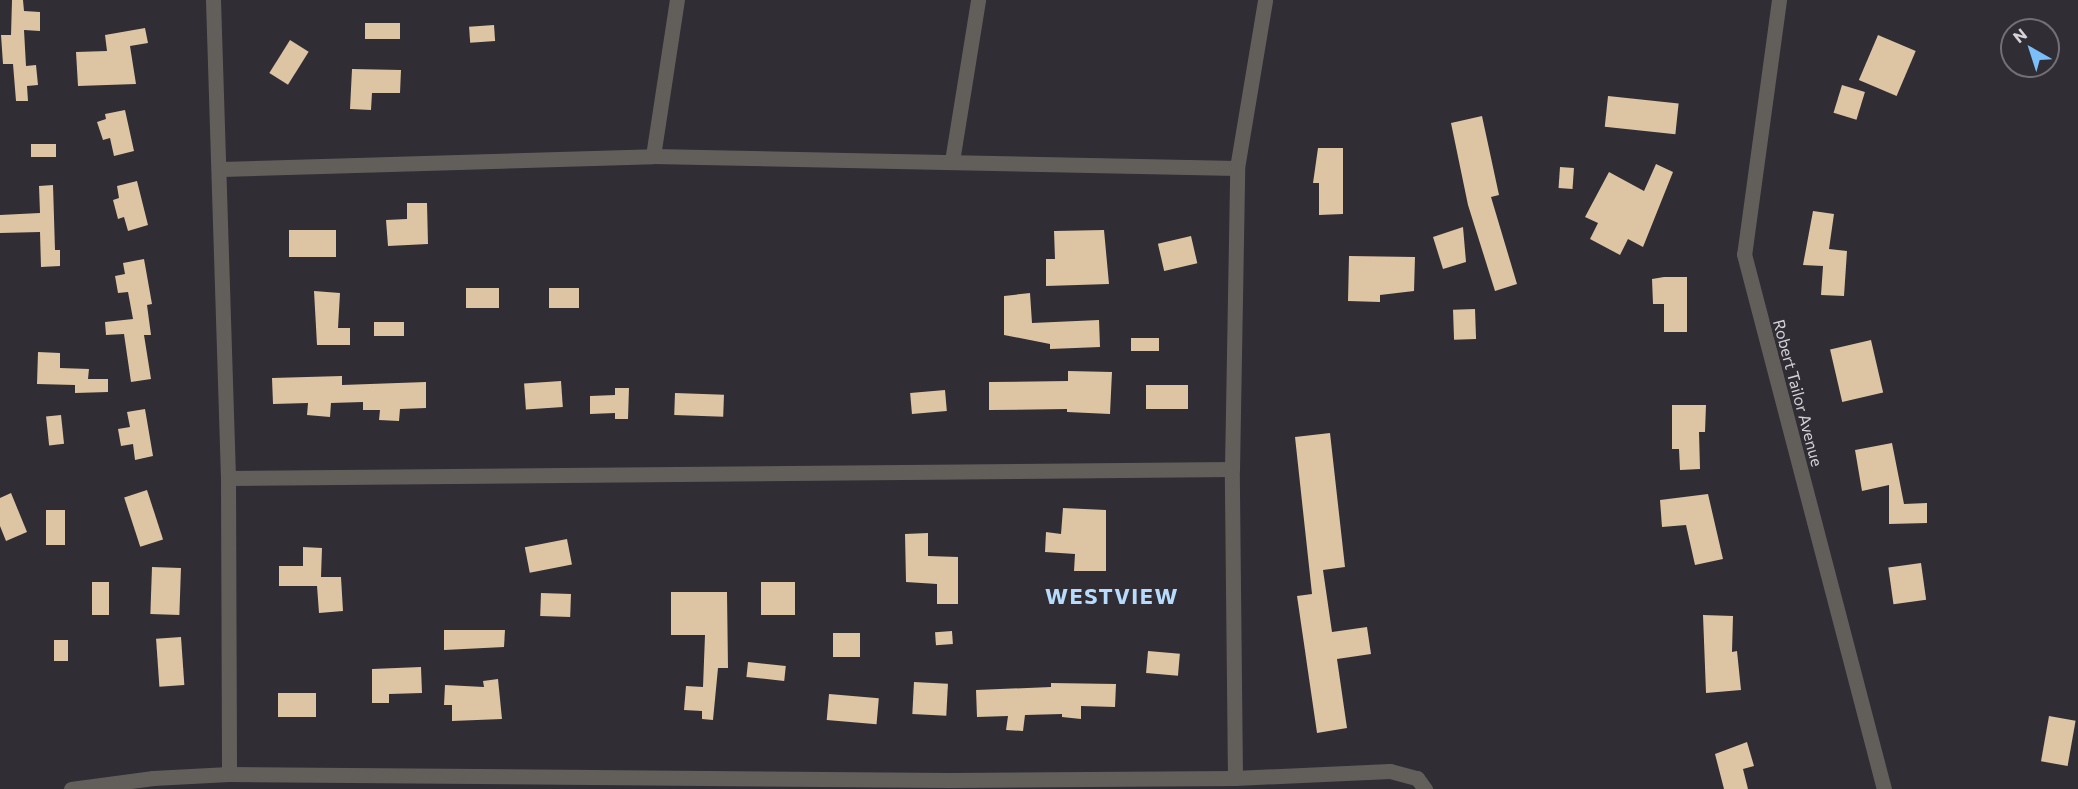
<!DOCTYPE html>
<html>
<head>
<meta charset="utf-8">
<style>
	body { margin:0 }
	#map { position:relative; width:2078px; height:789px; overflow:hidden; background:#312d35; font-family:Commissioner,sans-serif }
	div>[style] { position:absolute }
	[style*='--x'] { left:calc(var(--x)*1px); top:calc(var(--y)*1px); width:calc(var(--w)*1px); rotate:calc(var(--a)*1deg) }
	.building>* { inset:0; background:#ddc4a3; transform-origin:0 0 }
	.minor>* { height:15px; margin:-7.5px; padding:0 7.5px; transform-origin:7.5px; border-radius:7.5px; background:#625f5b }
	span { translate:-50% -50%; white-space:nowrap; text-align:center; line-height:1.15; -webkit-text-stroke:6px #312d35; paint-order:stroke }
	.street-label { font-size:16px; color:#d5d2d8 }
	.district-label { font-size:22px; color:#b7dbfd; font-weight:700; letter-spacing:1.5px }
	.north { position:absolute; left:2000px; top:18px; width:60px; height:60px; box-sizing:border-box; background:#312d35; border:2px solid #736f76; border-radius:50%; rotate:321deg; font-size:16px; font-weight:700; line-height:24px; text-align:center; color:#d5d2d8 }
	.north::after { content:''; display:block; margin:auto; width:21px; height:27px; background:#7bbef8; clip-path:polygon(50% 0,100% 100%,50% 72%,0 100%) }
</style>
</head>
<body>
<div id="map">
	<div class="building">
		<div style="clip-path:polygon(12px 0,23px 0,24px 11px,40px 12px,40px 31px,24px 30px,26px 66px,36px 65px,38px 85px,27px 86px,28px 101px,16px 101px,13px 64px,3px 64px,1px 35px,11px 35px)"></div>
		<div style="left:365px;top:23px;width:35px;height:16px"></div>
		<div style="left:494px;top:25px;width:16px;height:25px;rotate:86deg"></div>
		<div style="clip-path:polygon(145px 28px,148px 43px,130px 46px,136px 84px,78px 86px,76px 52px,107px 51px,105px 35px)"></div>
		<div style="left:1878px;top:35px;width:41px;height:49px;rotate:23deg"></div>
		<div style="left:290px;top:40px;width:22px;height:39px;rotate:32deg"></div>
		<div style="clip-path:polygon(352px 69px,401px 70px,400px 93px,372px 93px,371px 110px,350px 109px)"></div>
		<div style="left:1842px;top:85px;width:24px;height:29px;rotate:17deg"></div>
		<div style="left:1608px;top:96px;width:71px;height:31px;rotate:6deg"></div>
		<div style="clip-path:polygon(125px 110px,134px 151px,114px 156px,110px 138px,103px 140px,97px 122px,106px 119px,105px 114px)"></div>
		<div style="clip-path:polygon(1482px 116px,1499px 195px,1491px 197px,1517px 284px,1495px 291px,1468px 205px,1451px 123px)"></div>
		<div style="left:56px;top:144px;width:13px;height:25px;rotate:90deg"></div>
		<div style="clip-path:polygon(1318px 148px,1343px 148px,1343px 214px,1319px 215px,1319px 183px,1313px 183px)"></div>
		<div style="clip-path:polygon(1656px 164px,1673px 172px,1643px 247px,1628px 239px,1620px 255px,1590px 239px,1598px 223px,1585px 217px,1609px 172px,1644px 191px)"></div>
		<div style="left:1560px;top:167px;width:14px;height:21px;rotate:4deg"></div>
		<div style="clip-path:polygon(137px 181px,148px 225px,128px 231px,124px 217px,118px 219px,113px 200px,119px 198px,117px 186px)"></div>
		<div style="clip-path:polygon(53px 185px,55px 250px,60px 250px,60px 266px,41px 267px,40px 232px,0 233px,0 215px,40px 213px,39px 186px)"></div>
		<div style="clip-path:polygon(407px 203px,427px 203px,428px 244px,388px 246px,386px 220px,407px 219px)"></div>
		<div style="clip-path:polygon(1813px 211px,1834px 214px,1829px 249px,1847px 251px,1844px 296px,1821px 295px,1823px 266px,1803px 265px)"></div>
		<div style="clip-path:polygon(1463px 227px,1466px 262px,1443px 269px,1433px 237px)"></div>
		<div style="left:289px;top:230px;width:47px;height:27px"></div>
		<div style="clip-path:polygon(1104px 230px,1109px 284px,1046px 286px,1046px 259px,1055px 259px,1054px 231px)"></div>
		<div style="left:1191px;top:236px;width:28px;height:34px;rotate:77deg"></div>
		<div style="clip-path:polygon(1349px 256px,1415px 257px,1414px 291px,1380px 295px,1380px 302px,1348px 301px)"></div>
		<div style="clip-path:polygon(144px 259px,152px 304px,147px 305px,151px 335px,144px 335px,151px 379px,131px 382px,124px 334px,106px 335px,105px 322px,133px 319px,128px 292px,118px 293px,115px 276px,125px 274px,123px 263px)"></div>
		<div style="clip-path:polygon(1664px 277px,1687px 277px,1687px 332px,1664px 332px,1664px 304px,1653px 304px,1652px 279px)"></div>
		<div style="left:499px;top:288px;width:20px;height:33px;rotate:90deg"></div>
		<div style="left:549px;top:288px;width:30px;height:20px"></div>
		<div style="clip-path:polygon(314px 291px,340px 293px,338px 328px,350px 328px,350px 345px,317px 345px)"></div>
		<div style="clip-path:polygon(1030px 293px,1032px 323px,1099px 320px,1100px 347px,1050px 349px,1050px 344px,1004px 335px,1004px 296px)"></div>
		<div style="left:1475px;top:309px;width:30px;height:22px;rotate:88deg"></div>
		<div style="left:374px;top:322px;width:30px;height:14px"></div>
		<div style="left:1131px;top:338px;width:28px;height:13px"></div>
		<div style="left:1871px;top:340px;width:54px;height:42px;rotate:77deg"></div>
		<div style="clip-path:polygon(38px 352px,60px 353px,60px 368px,89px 369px,88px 379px,108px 379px,108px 392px,75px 393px,75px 385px,37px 384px)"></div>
		<div style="clip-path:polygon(1068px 371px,1112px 372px,1110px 414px,1067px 412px,1067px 409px,989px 410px,989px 382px,1068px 381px)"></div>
		<div style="clip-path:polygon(342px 376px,342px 385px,426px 382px,426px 408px,400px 409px,399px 421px,379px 420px,380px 410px,363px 410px,363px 402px,331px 403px,330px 417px,307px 415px,308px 403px,273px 404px,272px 378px)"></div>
		<div style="left:561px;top:381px;width:26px;height:37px;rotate:86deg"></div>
		<div style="left:1146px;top:385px;width:42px;height:24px"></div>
		<div style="clip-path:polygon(615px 388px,629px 388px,628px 419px,615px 419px,615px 413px,590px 414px,590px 396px,615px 395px)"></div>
		<div style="left:945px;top:390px;width:21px;height:35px;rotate:85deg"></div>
		<div style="left:675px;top:393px;width:49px;height:22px;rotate:2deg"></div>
		<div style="clip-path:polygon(1672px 405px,1706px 405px,1705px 432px,1699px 432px,1700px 469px,1680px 470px,1679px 449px,1672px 449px)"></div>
		<div style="clip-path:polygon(145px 409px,153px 456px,135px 460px,133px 444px,121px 446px,118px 429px,130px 427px,127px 412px)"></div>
		<div style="left:61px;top:415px;width:29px;height:15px;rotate:84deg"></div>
		<div style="clip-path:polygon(1330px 433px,1345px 567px,1323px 570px,1332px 632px,1367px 627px,1371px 654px,1337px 659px,1347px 728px,1317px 733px,1297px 596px,1312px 594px,1295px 437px)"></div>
		<div style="clip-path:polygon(1892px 443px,1904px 504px,1927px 503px,1927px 523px,1889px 524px,1889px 485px,1862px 491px,1855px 450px)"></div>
		<div style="left:147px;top:490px;width:52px;height:24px;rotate:72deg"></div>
		<div style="clip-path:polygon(11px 493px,27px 532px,6px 541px,0 526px,0 498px)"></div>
		<div style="clip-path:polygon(1708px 494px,1723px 559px,1695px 565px,1686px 525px,1662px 527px,1660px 500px)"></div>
		<div style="clip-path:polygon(1063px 508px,1106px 510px,1106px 571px,1074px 571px,1075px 554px,1045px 552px,1046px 532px,1061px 534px)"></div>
		<div style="left:46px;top:510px;width:19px;height:35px"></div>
		<div style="clip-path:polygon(928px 533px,928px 556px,958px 557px,958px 604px,937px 604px,937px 584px,906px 582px,905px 534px)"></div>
		<div style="left:567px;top:539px;width:26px;height:43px;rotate:79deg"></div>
		<div style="clip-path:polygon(303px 547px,322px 548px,321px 577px,341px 577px,343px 611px,319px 613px,317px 586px,279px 586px,279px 566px,303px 566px)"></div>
		<div style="left:1921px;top:563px;width:37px;height:33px;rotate:82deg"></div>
		<div style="left:152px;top:567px;width:29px;height:47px;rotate:2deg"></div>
		<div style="left:92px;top:582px;width:17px;height:33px"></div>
		<div style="left:761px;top:582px;width:34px;height:33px"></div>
		<div style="clip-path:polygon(671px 592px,727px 592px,728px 668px,718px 668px,713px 720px,702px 719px,702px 711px,684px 710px,686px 686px,703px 687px,705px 635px,671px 635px)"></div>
		<div style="left:541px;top:593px;width:30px;height:23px;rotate:2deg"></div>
		<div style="clip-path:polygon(1703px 615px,1733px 616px,1732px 652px,1737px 651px,1741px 690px,1706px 693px)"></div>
		<div style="clip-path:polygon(444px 630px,505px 630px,504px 647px,444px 650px)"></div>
		<div style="left:952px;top:631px;width:13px;height:17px;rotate:86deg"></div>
		<div style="left:833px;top:633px;width:27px;height:24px"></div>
		<div style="left:181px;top:637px;width:48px;height:25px;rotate:86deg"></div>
		<div style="left:54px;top:640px;width:14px;height:21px"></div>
		<div style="left:1148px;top:651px;width:32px;height:22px;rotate:5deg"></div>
		<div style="left:748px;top:662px;width:38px;height:15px;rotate:6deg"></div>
		<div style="clip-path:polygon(421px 667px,422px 693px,389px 694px,389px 703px,372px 703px,372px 669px)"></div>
		<div style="clip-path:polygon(498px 679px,502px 719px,452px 721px,452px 705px,444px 705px,445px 685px,484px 687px,483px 681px)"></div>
		<div style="left:914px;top:682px;width:34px;height:32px;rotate:3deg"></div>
		<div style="clip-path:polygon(1051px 683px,1116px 684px,1115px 707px,1081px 706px,1081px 719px,1062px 717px,1062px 714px,1025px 715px,1023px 731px,1006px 730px,1008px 716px,977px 717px,976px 690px,1051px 687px)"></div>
		<div style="left:316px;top:693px;width:24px;height:38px;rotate:90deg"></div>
		<div style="left:829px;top:694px;width:50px;height:26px;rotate:5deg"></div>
		<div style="left:2049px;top:716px;width:27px;height:46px;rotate:10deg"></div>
		<div style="clip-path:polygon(1747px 742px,1754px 766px,1743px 769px,1748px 789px,1724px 789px,1715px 754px)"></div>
	</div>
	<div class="minor">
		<div style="--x:213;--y:0;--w:478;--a:88.2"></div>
		<div style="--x:228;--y:478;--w:296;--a:89.8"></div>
		<div style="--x:1779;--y:0;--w:256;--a:97.8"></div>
		<div style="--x:1744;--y:254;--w:553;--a:75.34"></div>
		<div style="--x:653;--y:156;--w:158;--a:-81.3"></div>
		<div style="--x:952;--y:161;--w:163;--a:-80.8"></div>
		<div style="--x:221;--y:169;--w:432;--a:-1.7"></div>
		<div style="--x:653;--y:156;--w:584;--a:1.18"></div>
		<div style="--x:228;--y:478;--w:1004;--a:-0.51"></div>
		<div style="--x:1235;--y:778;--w:309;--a:-90.6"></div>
		<div style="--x:1232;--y:469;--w:301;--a:-89"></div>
		<div style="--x:1237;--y:168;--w:170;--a:-80.5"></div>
		<div style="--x:71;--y:789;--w:83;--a:-7.6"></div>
		<div style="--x:153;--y:778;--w:76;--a:-3"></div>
		<div style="--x:229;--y:774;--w:721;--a:0.48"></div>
		<div style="--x:950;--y:780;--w:285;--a:-0.4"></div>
		<div style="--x:1235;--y:778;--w:155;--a:-2.6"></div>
		<div style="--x:1390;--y:771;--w:28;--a:15"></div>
		<div style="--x:1417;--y:778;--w:14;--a:54"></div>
	</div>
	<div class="street-label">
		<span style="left:1798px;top:393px;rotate:75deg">Robert Tailor Avenue</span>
	</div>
	<div class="district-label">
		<span style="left:1112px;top:596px">WESTVIEW</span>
	</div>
	<div class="north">N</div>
</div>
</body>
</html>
